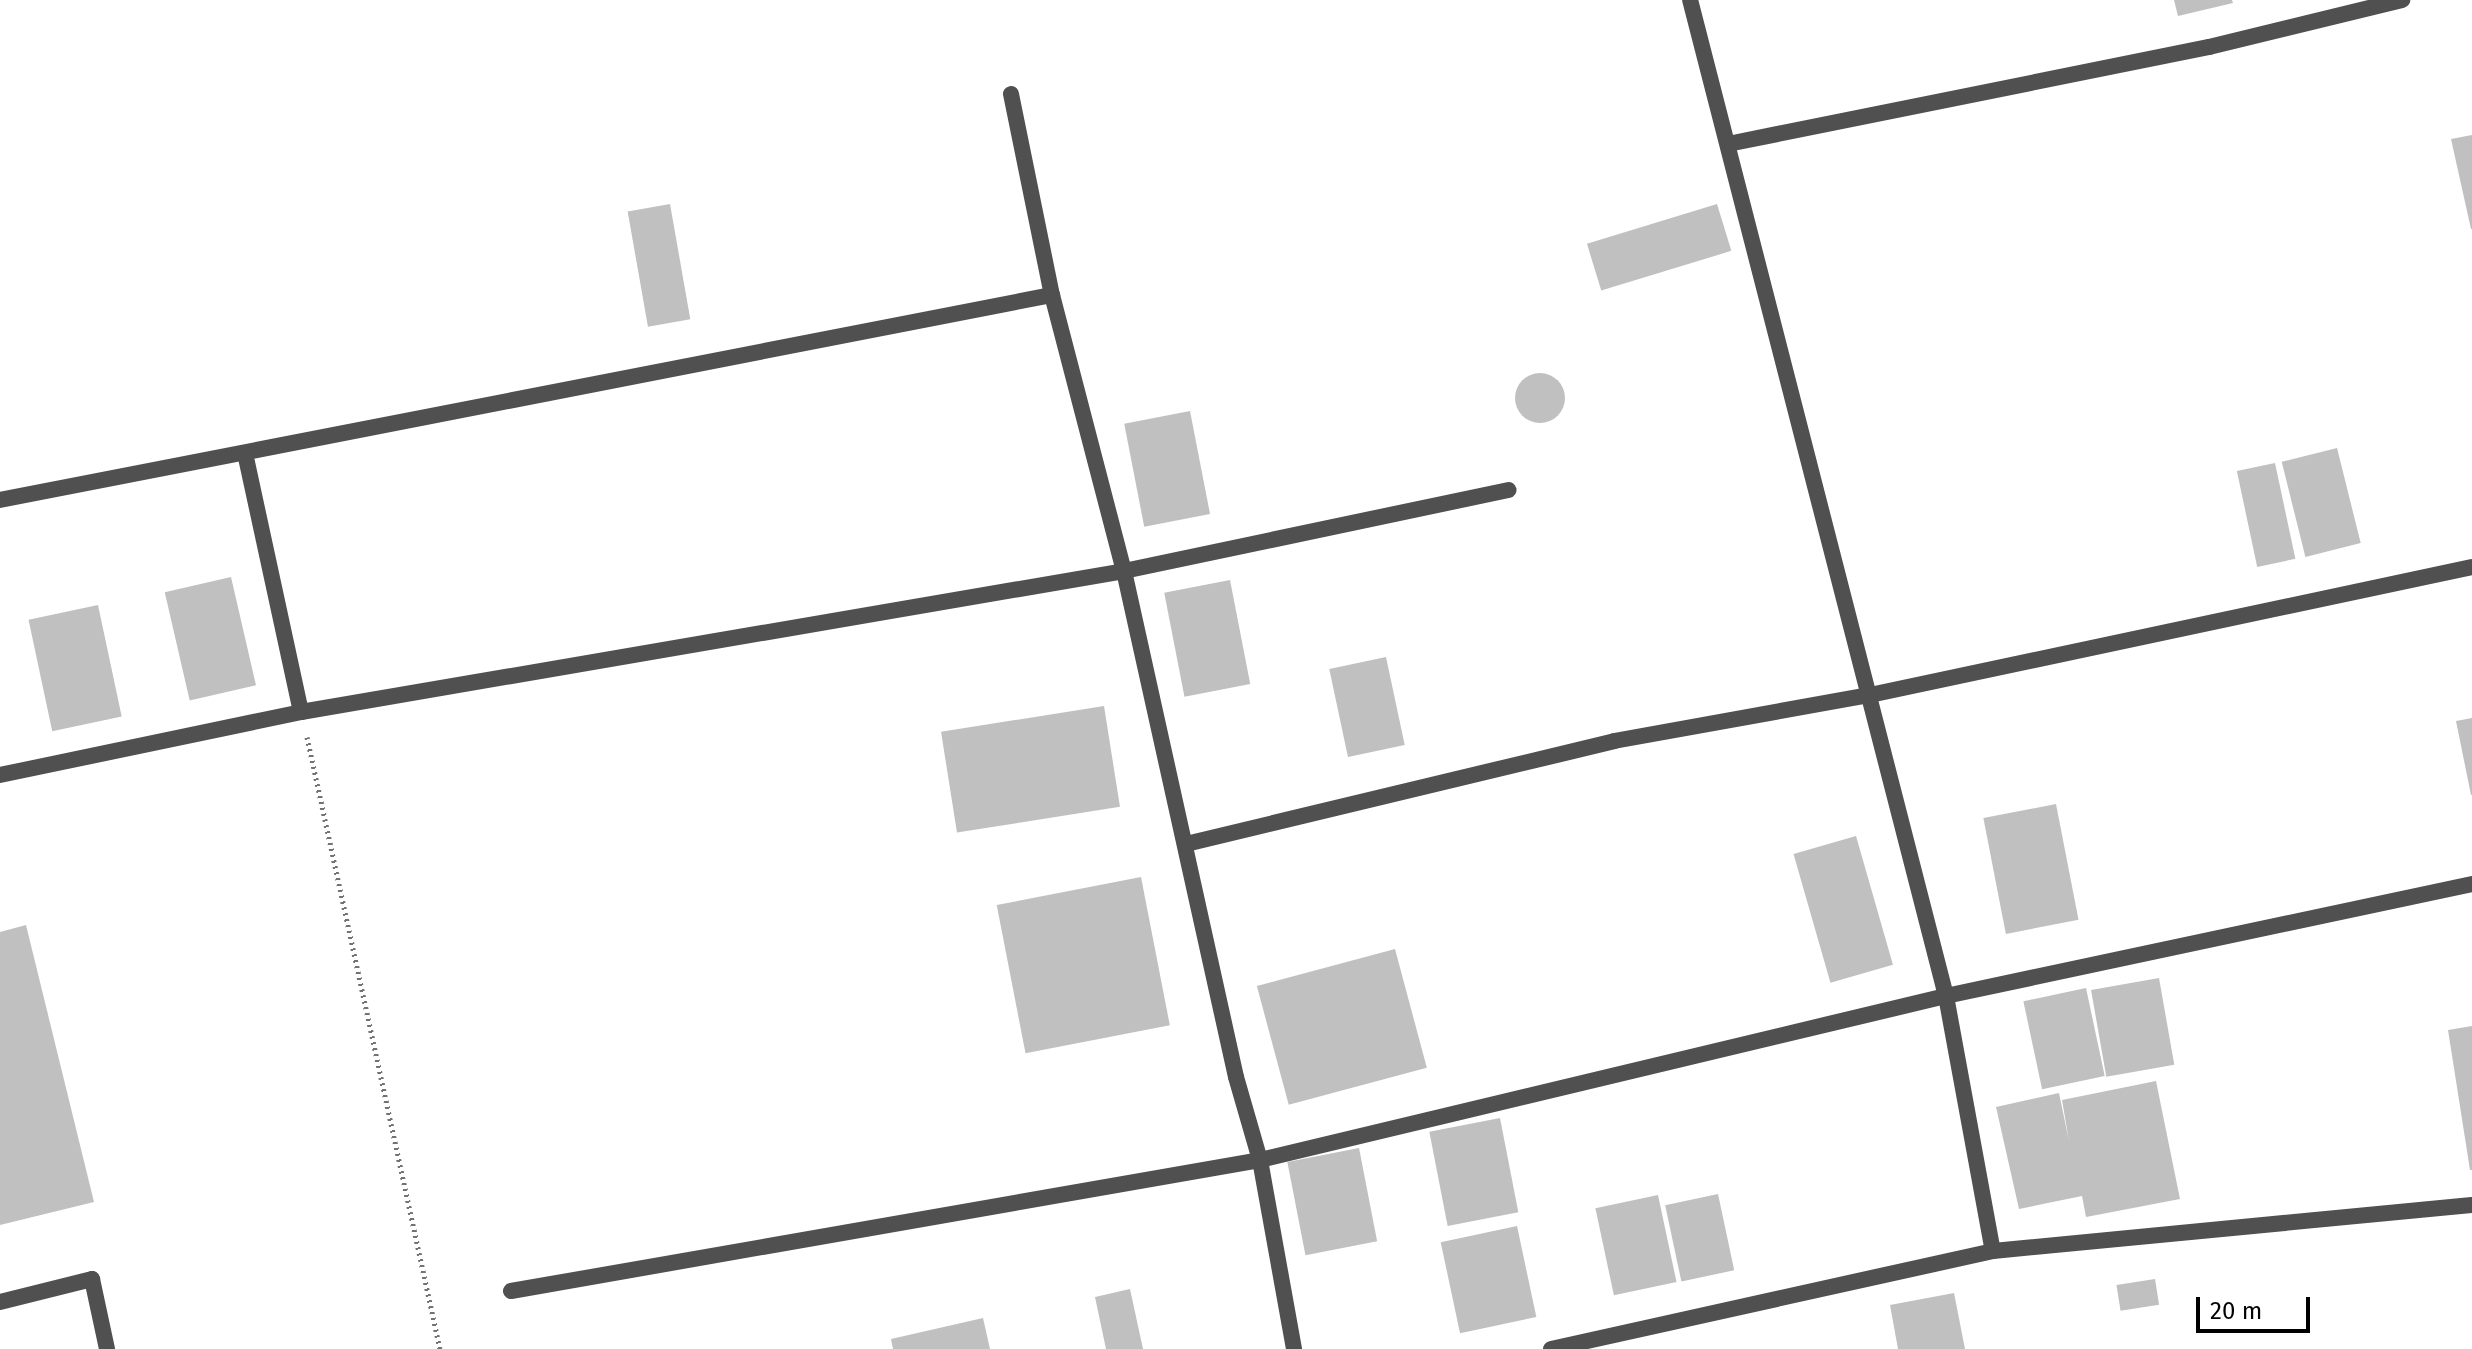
<!DOCTYPE html>
<html>
<head>
<meta charset="utf-8">
<style>
	body { margin:0 }
	#map { position:relative; width:2472px; height:1349px; overflow:hidden; background:#fff; font-family:"Fira Sans",sans-serif }
	div>[style] { position:absolute }
	[style*='--x'] { left:calc(var(--x)*1px); top:calc(var(--y)*1px); width:calc(var(--w)*1px); rotate:calc(var(--a)*1deg) }
	.building>* { inset:0; background:#c0c0c0; transform-origin:0 0 }
	.round { border-radius:50% }
	.path>* { height:5px; margin-top:-2.5px; transform-origin:0; background:repeating-linear-gradient(90deg,#727272 0 2px,transparent 0 6px) }
	.minor>* { height:16px; margin:-8px; padding:0 8px; transform-origin:8px; border-radius:8px; background:#505050 }
	span { translate:-50% -50%; white-space:nowrap; text-align:center; line-height:1.15; -webkit-text-stroke:6px #fff; paint-order:stroke }
	.scale { position:absolute; left:2196px; top:1297px; width:114px; height:36px; box-sizing:border-box; border:4px solid #000; border-top:0; padding-left:10px; font-size:24px; line-height:28px; white-space:nowrap; color:#000; -webkit-text-stroke:6px #fff; paint-order:stroke }
</style>
</head>
<body>
<div id="map">
	<div class="building">
		<div style="clip-path:polygon(2174px 0,2232px 0,2233px 3px,2178px 16px)"></div>
		<div style="clip-path:polygon(2472px 135px,2472px 229px,2471px 229px,2451px 139px)"></div>
		<div style="left:670px;top:204px;width:117px;height:43px;rotate:80deg"></div>
		<div style="left:1717px;top:204px;width:49px;height:136px;rotate:73deg"></div>
		<div class="round" style="left:1515px;top:373px;width:50px;height:50px"></div>
		<div style="left:1190px;top:411px;width:105px;height:67px;rotate:79deg"></div>
		<div style="left:2337px;top:448px;width:98px;height:57px;rotate:76deg"></div>
		<div style="left:2275px;top:463px;width:98px;height:39px;rotate:78deg"></div>
		<div style="left:231px;top:577px;width:111px;height:68px;rotate:77deg"></div>
		<div style="left:1230px;top:580px;width:106px;height:67px;rotate:79deg"></div>
		<div style="left:98px;top:605px;width:114px;height:71px;rotate:78deg"></div>
		<div style="left:1386px;top:657px;width:90px;height:58px;rotate:78deg"></div>
		<div style="left:1104px;top:706px;width:102px;height:165px;rotate:81deg"></div>
		<div style="clip-path:polygon(2472px 718px,2472px 795px,2471px 795px,2456px 721px)"></div>
		<div style="left:2056px;top:804px;width:118px;height:74px;rotate:79deg"></div>
		<div style="left:1856px;top:836px;width:134px;height:65px;rotate:74deg"></div>
		<div style="left:1141px;top:877px;width:151px;height:147px;rotate:79deg"></div>
		<div style="clip-path:polygon(26px 925px,94px 1202px,0 1225px,0 932px)"></div>
		<div style="left:1395px;top:949px;width:123px;height:143px;rotate:75deg"></div>
		<div style="left:2159px;top:978px;width:88px;height:69px;rotate:80deg"></div>
		<div style="left:2086px;top:988px;width:90px;height:64px;rotate:78deg"></div>
		<div style="clip-path:polygon(2472px 1026px,2472px 1170px,2470px 1170px,2448px 1030px)"></div>
		<div style="clip-path:polygon(2156px 1081px,2180px 1199px,2086px 1217px,2082px 1196px,2019px 1209px,1996px 1107px,2059px 1093px,2069px 1141px,2062px 1100px)"></div>
		<div style="left:1500px;top:1118px;width:96px;height:72px;rotate:79deg"></div>
		<div style="left:1359px;top:1148px;width:95px;height:73px;rotate:79deg"></div>
		<div style="left:1718px;top:1194px;width:78px;height:54px;rotate:78deg"></div>
		<div style="left:1658px;top:1195px;width:89px;height:64px;rotate:78deg"></div>
		<div style="left:1517px;top:1226px;width:93px;height:78px;rotate:78deg"></div>
		<div style="left:2155px;top:1279px;width:26px;height:39px;rotate:81deg"></div>
		<div style="clip-path:polygon(1130px 1289px,1143px 1349px,1106px 1349px,1095px 1297px)"></div>
		<div style="clip-path:polygon(1954px 1293px,1965px 1349px,1898px 1349px,1890px 1305px)"></div>
		<div style="clip-path:polygon(983px 1318px,990px 1349px,893px 1349px,891px 1339px)"></div>
	</div>
	<div class="path">
		<div style="--x:307;--y:737;--w:626;--a:77.74"></div>
	</div>
	<div class="minor">
		<div style="--x:1011;--y:94;--w:205;--a:78.5"></div>
		<div style="--x:1052;--y:295;--w:285;--a:75.4"></div>
		<div style="--x:1124;--y:571;--w:518;--a:77.52"></div>
		<div style="--x:1236;--y:1077;--w:86;--a:73.9"></div>
		<div style="--x:1260;--y:1160;--w:192;--a:79.8"></div>
		<div style="--x:1728;--y:144;--w:491;--a:-11.4"></div>
		<div style="--x:2209;--y:47;--w:199;--a:-13.7"></div>
		<div style="--x:245;--y:453;--w:265;--a:77.8"></div>
		<div style="--x:0;--y:500;--w:1072;--a:-11.03"></div>
		<div style="--x:0;--y:775;--w:308;--a:-11.8"></div>
		<div style="--x:301;--y:712;--w:835;--a:-9.72"></div>
		<div style="--x:1124;--y:571;--w:393;--a:-11.9"></div>
		<div style="--x:1186;--y:844;--w:440;--a:-13.5"></div>
		<div style="--x:1614;--y:741;--w:260;--a:-10.2"></div>
		<div style="--x:1870;--y:695;--w:615;--a:-12"></div>
		<div style="--x:2472;--y:884;--w:538;--a:167.98"></div>
		<div style="--x:1946;--y:996;--w:259;--a:79.6"></div>
		<div style="--x:1993;--y:1251;--w:481;--a:-5.5"></div>
		<div style="--x:511;--y:1291;--w:760;--a:-9.92"></div>
		<div style="--x:1260;--y:1160;--w:705;--a:-13.45"></div>
		<div style="--x:1946;--y:996;--w:1028;--a:-104.41"></div>
		<div style="--x:0;--y:1302;--w:95;--a:-14"></div>
		<div style="--x:92;--y:1279;--w:72;--a:77.9"></div>
		<div style="--x:1551;--y:1349;--w:453;--a:-12.5"></div>
	</div>
	<div class="scale">20 m</div>
</div>
</body>
</html>
